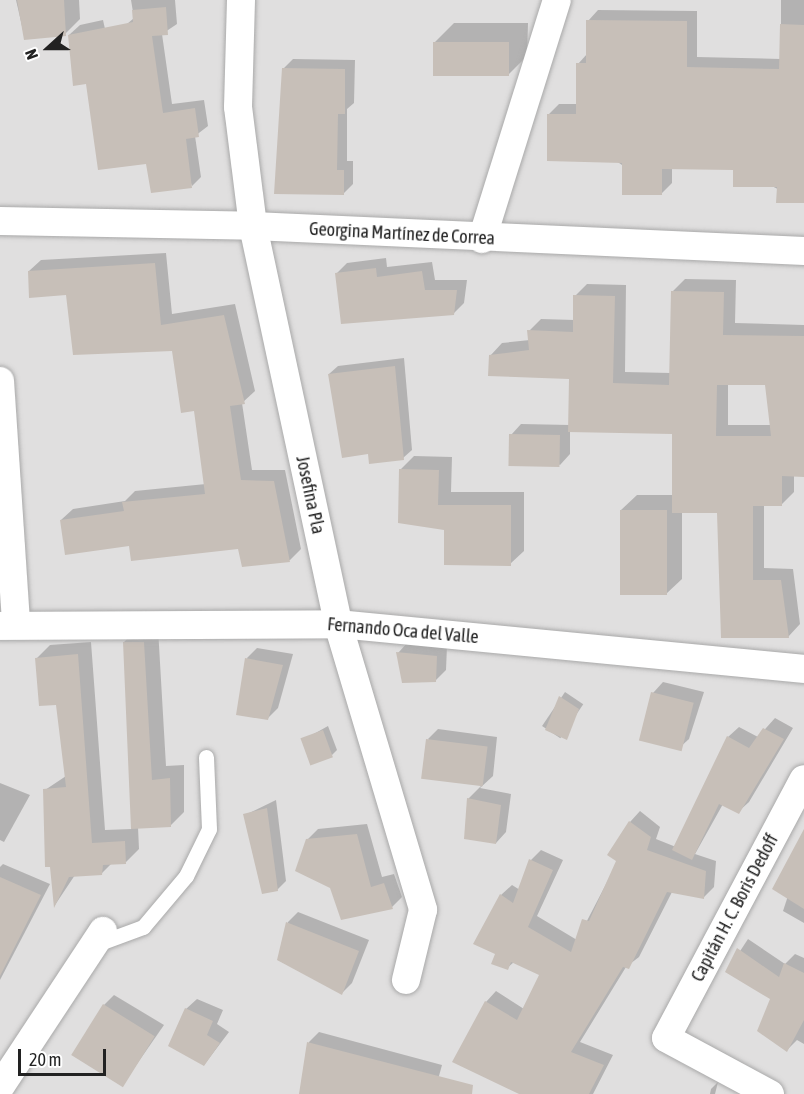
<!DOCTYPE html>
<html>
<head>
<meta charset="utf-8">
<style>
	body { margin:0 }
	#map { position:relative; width:804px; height:1094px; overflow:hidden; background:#f2efe9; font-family:"Asap Condensed",sans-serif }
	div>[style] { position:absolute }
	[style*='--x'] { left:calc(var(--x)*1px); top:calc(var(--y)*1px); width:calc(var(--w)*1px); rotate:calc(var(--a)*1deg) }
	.residential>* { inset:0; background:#e0dfdf; transform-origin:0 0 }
	.shadow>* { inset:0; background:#0003; transform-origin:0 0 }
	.building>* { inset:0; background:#c7bfb8; transform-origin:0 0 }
	.roads { filter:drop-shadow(0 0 2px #a9a9a9) drop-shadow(0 0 2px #a9a9a9) }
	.service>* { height:15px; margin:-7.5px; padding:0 7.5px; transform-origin:7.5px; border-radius:7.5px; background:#fff }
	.minor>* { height:28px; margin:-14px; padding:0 14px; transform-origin:14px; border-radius:14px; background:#fff }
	span { translate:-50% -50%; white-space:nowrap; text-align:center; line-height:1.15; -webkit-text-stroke:4.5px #fff; paint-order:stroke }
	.street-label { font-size:18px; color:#222 }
	.north { position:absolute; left:18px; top:18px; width:60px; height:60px; -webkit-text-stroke:4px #fff; paint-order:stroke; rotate:249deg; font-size:16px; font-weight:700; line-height:24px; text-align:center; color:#222 }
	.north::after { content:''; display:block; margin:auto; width:21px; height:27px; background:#222; clip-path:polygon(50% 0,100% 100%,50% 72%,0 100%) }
	.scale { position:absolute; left:18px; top:1049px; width:88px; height:27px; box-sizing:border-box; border:3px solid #222; border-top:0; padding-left:8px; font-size:18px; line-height:21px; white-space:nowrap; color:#222; -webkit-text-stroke:4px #fff; paint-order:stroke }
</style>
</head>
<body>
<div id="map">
	<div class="residential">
		<div style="left:0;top:0;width:804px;height:1094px"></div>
	</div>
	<div class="shadow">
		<div style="clip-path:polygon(16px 0,79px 0,80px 19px,65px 34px,25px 39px)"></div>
		<div style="clip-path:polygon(131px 0,175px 0,177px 24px,162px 34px,172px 104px,204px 100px,208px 126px,195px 136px,201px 177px,192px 186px,127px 24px,134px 18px)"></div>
		<div style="clip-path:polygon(781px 0,804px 0,804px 202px,735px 168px,672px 168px,672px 183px,662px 193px,549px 114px,559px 104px,577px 104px,578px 64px,587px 54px,588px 21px,598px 10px,697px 11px,697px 57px,781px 59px)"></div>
		<div style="clip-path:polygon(103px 20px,114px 69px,69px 35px,80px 25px)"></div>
		<div style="clip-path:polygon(454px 23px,528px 23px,527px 56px,508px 75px,435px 42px)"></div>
		<div style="clip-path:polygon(293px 59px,355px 60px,354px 103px,347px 109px,347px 161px,353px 161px,353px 184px,343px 194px,283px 69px)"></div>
		<div style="clip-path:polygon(166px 253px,172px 314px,235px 304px,255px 391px,242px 403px,252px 470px,285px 470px,301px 549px,290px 560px,244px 566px,239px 547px,130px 545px,61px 520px,73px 509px,125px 501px,135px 491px,206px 484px,195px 409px,174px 349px,29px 271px,41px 260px)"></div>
		<div style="clip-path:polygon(386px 258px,387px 267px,432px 262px,435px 280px,467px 280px,464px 303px,454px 313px,337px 273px,347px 263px)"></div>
		<div style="clip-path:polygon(evenodd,685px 279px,736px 280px,735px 323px,804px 325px,804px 475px,794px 475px,794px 492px,782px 504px,764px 504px,764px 568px,793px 569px,800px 624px,788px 637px,722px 636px,718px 512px,682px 511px,682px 579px,666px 594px,621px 510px,637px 495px,673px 495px,673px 433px,570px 430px,570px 454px,560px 465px,511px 435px,521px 424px,570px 425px,571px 377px,490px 356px,502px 343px,530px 340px,529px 331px,541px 319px,575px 320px,575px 296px,587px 284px,626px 285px,625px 372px,671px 373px,673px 291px,685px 279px,728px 383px,767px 384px,771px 425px,728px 425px,728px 383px)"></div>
		<div style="clip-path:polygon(404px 358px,412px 450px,403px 458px,369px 453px,329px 374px,338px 366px)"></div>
		<div style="clip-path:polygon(414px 456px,452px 457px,451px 492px,524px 492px,524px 551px,510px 564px,445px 529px,400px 470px)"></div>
		<div style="clip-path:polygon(138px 628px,158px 628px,166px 766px,184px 765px,184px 812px,170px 826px,138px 827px,139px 849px,126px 862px,112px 863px,101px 874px,75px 875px,55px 905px,45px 790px,66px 776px,57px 704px,37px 658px,50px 645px,91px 642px,105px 830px,132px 829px,124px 642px)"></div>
		<div style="clip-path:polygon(408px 642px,447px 646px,446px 670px,435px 681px,398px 653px)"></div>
		<div style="clip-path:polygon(257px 648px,293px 654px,278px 708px,268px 718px,247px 658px)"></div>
		<div style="clip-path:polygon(663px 682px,704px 692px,689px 739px,678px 749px,653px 693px)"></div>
		<div style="left:565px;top:692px;width:22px;height:41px;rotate:34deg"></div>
		<div style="clip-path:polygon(775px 718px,793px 728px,749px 802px,738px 812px,723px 804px,695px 854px,716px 861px,714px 887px,704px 897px,672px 892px,639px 957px,626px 967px,580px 1042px,613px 1055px,593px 1094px,523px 1094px,486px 1002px,496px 991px,524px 1009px,541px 975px,514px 962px,507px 968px,497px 953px,501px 895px,512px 885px,520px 890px,531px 860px,541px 850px,563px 860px,537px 916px,577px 940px,618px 861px,609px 855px,630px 822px,640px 811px,660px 827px,656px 839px,676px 847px,728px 737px,739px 727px,758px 737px)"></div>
		<div style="clip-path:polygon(328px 726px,337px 750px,332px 755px,303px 740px)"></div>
		<div style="clip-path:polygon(438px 729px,497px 737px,493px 776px,480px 788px,511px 794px,506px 832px,496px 843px,468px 799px,481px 786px,428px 739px)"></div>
		<div style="clip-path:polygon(0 783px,30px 795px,4px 842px,0 840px)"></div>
		<div style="clip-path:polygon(276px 800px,286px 881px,277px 890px,245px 815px)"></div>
		<div style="clip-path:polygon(367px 824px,382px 877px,394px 874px,402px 897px,392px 907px,331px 887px,307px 840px,318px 829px)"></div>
		<div style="clip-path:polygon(804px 847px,804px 923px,783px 911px)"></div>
		<div style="clip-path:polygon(3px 864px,50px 884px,0 980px,0 867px)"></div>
		<div style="clip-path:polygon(298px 912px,369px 940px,352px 983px,342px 993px,278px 960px,288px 922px)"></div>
		<div style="clip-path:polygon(748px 939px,785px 964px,795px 954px,804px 958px,804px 1044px,797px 1040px,787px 1050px,772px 998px,727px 971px)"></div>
		<div style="clip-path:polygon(114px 995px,164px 1025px,123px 1084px,104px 1005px)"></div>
		<div style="clip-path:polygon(197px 999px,223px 1010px,217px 1024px,229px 1032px,204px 1065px,186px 1009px)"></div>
		<div style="clip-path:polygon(319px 1032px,442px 1065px,434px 1094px,301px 1093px,309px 1042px)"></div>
		<div style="clip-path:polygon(718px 1082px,715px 1094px,710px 1094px,711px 1089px)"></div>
	</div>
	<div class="building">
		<div style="clip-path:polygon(17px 0,64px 0,66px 36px,24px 40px)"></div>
		<div style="clip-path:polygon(166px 7px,168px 35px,152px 36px,163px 113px,195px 108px,199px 137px,186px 139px,192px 188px,151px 193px,146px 164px,98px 170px,86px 84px,73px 86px,68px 35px,133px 22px,132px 10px)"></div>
		<div style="clip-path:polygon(586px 20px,687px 21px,687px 67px,779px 69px,780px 24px,804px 25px,804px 203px,776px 203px,777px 187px,733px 187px,733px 170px,662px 169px,662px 195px,622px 195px,622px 163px,547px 161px,547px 114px,576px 114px,576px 63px,586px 63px)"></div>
		<div style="left:433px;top:42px;width:76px;height:34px"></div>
		<div style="clip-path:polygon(282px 68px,345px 69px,345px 114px,338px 114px,337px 170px,344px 170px,344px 195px,274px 194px)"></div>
		<div style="clip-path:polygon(155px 263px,161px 325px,224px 315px,245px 404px,230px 406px,241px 480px,274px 481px,290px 562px,242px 567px,238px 549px,131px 561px,129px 546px,65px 555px,60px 520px,124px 511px,122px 502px,205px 494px,194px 411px,181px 413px,172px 351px,73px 355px,66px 295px,29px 298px,28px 271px)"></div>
		<div style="clip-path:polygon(376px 268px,377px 277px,422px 271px,425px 290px,457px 290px,454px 315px,341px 324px,335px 273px)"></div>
		<div style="clip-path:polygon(evenodd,671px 291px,724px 292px,723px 335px,804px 336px,804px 477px,782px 476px,782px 506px,753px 506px,753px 580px,781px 580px,789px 638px,721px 638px,717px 513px,672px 513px,672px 434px,568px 432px,569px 379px,488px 376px,489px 355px,529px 350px,527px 330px,573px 332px,573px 295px,615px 296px,613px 383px,669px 385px,671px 291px,717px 385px,765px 385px,771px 436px,716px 436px,717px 385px)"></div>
		<div style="clip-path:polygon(395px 366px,404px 460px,369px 464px,368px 454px,342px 458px,328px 374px)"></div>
		<div style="left:509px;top:434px;width:51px;height:32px;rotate:1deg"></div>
		<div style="clip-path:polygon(399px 469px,439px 470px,438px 505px,511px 505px,511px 566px,444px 565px,444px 530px,398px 523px)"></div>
		<div style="left:620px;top:510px;width:47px;height:85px"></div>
		<div style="clip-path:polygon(123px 642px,144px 642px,152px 780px,170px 778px,171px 827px,131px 829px)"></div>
		<div style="clip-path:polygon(396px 652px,437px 656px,436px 682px,402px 683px)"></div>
		<div style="clip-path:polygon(78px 654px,92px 843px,125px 841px,126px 864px,103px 865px,102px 875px,69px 877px,54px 908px,50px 867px,45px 867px,43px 789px,66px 787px,56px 705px,39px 706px,35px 658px)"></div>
		<div style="clip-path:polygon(245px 658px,283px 665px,268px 720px,236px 715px)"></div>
		<div style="left:651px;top:692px;width:44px;height:50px;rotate:14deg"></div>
		<div style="clip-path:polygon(559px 696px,579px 709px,567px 740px,545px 730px)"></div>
		<div style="clip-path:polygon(763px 728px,784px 739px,739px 814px,719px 804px,692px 860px,672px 850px,727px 736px,749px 748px)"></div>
		<div style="left:323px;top:730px;width:29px;height:24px;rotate:70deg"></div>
		<div style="left:426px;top:739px;width:62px;height:40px;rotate:7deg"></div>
		<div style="clip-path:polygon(467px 798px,501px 805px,496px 844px,464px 839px)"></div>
		<div style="clip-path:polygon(267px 808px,278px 891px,262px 894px,243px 814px)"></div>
		<div style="clip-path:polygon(629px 821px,651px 837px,647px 850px,706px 871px,704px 899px,667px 892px,629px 969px,623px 967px,571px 1052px,604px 1065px,589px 1094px,519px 1094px,452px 1062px,485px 1001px,517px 1020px,539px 975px,511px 962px,508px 970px,491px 964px,495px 954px,473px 944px,500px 894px,513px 903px,529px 859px,553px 870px,528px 927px,571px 952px,582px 919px,589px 921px,616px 861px,607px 855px)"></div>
		<div style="clip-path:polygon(804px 829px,804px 909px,772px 889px)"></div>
		<div style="clip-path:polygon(357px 834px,371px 887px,384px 883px,393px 909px,341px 920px,330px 888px,295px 871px,306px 839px)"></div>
		<div style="clip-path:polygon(0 877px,41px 895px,0 976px)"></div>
		<div style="clip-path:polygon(286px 922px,359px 951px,342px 995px,277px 960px)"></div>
		<div style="clip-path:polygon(737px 948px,779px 977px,784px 963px,804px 973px,804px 1020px,787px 1052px,757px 1031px,770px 999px,725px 972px)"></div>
		<div style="left:103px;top:1004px;width:61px;height:60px;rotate:32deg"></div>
		<div style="clip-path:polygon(185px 1008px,213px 1021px,207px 1035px,220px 1043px,204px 1066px,168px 1046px)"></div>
		<div style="clip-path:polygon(307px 1042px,473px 1085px,472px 1094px,299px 1094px)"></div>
	</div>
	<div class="roads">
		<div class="service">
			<div style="--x:97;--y:944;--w:49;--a:-20.3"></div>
			<div style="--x:143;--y:927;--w:67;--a:-49.9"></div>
			<div style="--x:186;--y:876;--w:52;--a:-63.9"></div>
			<div style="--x:209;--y:829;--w:72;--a:-92.4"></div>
		</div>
		<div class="minor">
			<div style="--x:241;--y:0;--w:107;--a:91.6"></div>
			<div style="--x:238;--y:107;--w:120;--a:82.8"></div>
			<div style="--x:253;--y:226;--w:407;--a:77.9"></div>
			<div style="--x:338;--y:624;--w:298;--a:73.4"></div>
			<div style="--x:423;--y:910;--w:72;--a:103.7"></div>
			<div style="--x:0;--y:221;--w:253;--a:1.1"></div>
			<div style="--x:253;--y:226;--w:552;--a:2.6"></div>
			<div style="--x:482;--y:239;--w:250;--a:-72.6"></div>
			<div style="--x:0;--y:381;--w:244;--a:86.2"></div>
			<div style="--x:0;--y:626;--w:338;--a:-0.3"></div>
			<div style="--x:338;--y:624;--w:468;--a:5.5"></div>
			<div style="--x:0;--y:1087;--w:187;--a:-56.6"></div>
			<div style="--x:770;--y:1094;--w:118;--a:-151.7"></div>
			<div style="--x:666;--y:1038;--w:293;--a:-62"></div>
		</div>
	</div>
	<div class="street-label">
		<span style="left:402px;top:234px;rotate:3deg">Georgina Martínez de Correa</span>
		<span style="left:310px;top:495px;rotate:78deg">Josefina Pla</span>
		<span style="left:403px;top:631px;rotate:5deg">Fernando Oca del Valle</span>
		<span style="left:735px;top:908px;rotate:-62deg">Capitán H. C. Boris Dedoff</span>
	</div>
	<div class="north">N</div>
	<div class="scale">20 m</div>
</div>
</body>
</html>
